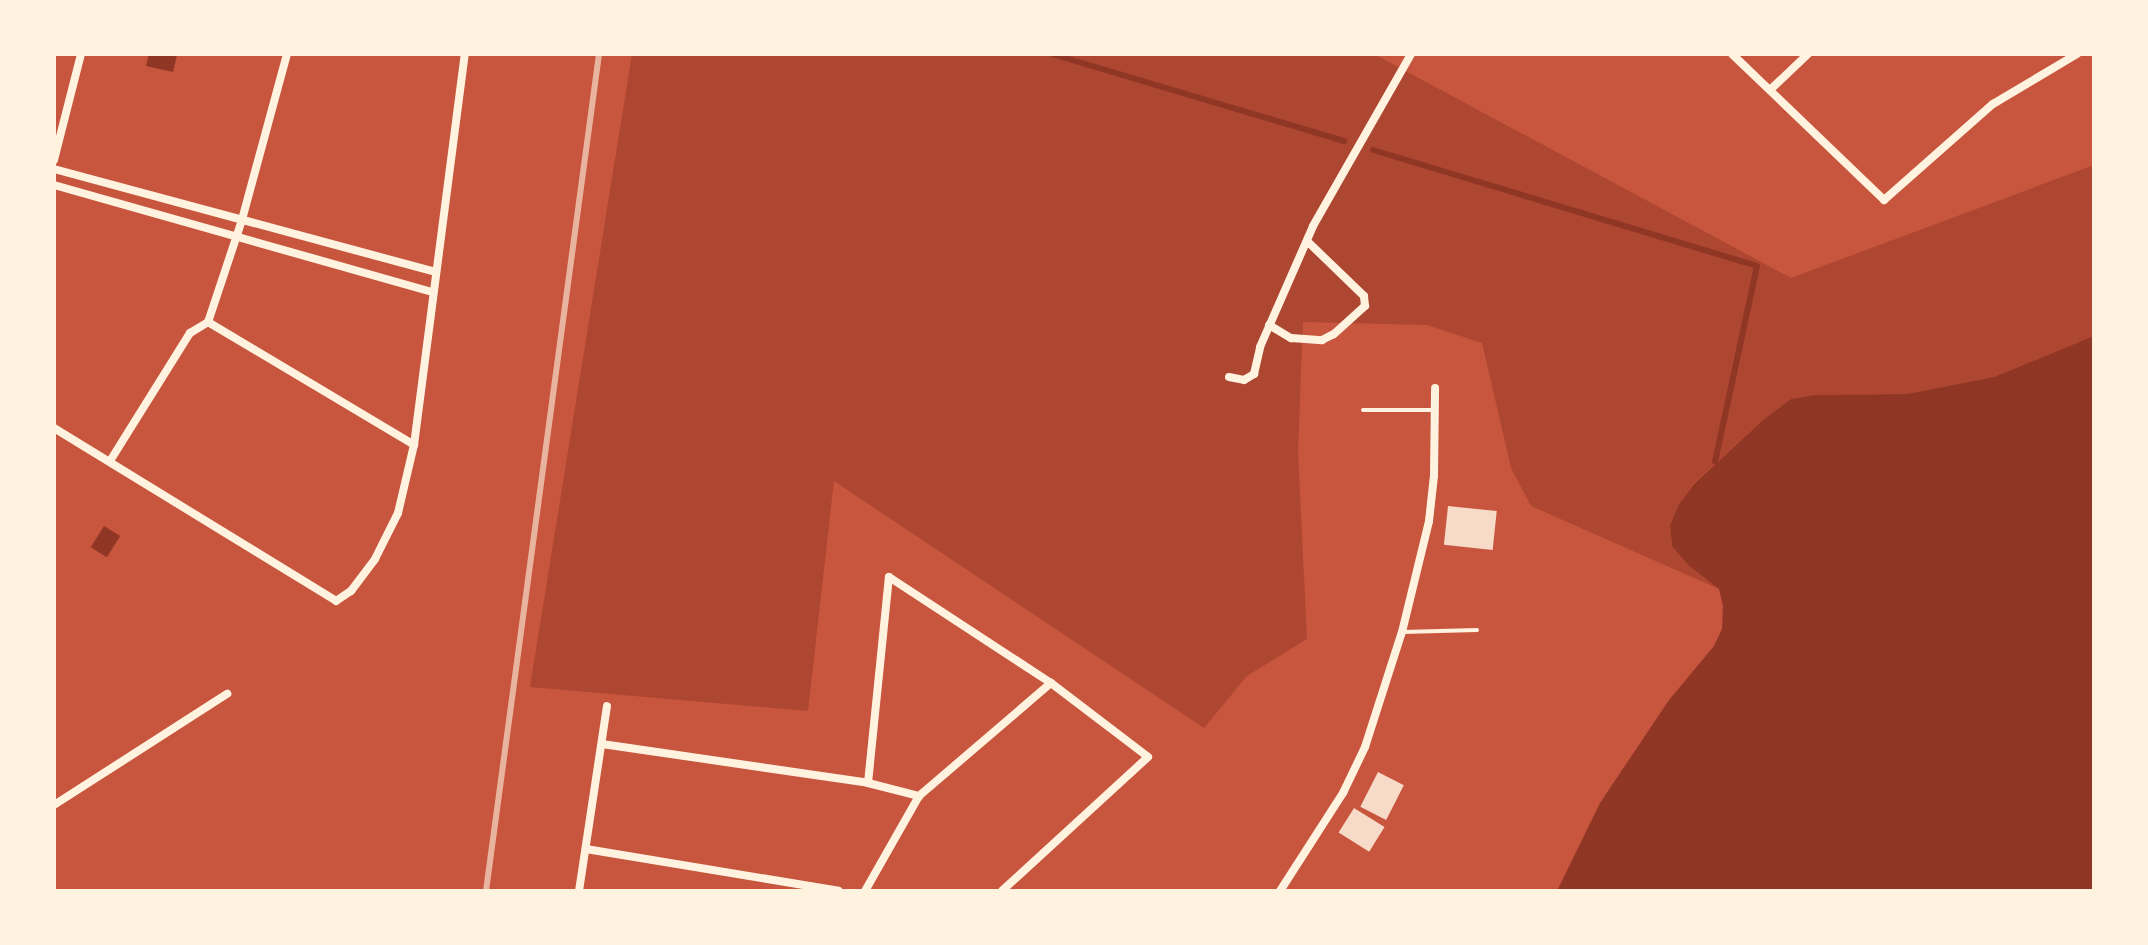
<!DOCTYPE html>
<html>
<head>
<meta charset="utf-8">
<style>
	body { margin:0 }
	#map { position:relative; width:2148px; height:945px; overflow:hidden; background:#c8553d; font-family:Arial,sans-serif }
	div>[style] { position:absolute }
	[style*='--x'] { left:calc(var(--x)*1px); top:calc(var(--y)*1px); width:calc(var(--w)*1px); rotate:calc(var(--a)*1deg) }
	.green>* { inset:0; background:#ae4732 }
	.water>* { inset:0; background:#8f3625; transform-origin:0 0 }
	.stream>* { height:6px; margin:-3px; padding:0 3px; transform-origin:3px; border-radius:3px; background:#8f3625 }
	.building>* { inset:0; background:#f7dbc8; transform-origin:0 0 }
	.service>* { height:4px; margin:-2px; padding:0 2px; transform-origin:2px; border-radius:2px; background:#fff3e0 }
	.minor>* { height:8px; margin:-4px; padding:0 4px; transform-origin:4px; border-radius:4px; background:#fff3e0 }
	.rail>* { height:6px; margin:-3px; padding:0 3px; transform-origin:3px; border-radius:3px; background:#e9b49f }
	span { translate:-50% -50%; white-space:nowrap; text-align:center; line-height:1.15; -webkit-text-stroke:7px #fff3e0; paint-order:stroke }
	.frame { position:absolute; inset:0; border:56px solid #fff3e0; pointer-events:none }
</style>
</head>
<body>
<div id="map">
	<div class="green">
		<div style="clip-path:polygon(632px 54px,1374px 54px,1791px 278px,2094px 165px,2094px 336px,1994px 377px,1907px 394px,1815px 395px,1791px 399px,1763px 420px,1694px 483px,1679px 504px,1670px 524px,1672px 546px,1688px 565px,1719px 589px,1531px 506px,1511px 468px,1482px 343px,1427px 325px,1303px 322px,1298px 451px,1307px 639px,1247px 676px,1204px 728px,834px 481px,808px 711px,530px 687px)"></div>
	</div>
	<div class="water">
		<div style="clip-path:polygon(149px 54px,177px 55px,173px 72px,146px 66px)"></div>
		<div style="clip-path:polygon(2094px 336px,2094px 891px,1557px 891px,1600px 803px,1669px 700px,1714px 646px,1722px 629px,1723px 606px,1719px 589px,1688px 565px,1672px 546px,1670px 525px,1679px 504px,1694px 484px,1763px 420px,1791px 399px,1815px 395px,1907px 394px,1994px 377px)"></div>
		<div style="left:104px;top:526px;width:19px;height:25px;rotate:32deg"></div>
	</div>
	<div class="stream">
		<div style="--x:1052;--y:54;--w:305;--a:16.6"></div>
		<div style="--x:1373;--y:150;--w:401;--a:16.8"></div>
		<div style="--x:1757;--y:266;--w:200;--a:102.1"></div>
	</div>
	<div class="building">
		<div style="left:1448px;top:506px;width:49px;height:39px;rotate:6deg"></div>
		<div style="left:1378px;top:772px;width:29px;height:39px;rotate:27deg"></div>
		<div style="left:1354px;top:808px;width:36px;height:29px;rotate:32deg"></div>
	</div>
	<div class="service">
		<div style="--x:1363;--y:410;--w:70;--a:0"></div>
		<div style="--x:1402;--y:632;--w:75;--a:-1.5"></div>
	</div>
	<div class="minor">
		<div style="--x:287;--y:54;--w:172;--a:105.2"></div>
		<div style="--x:242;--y:220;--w:108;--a:108.4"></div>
		<div style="--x:208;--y:322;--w:240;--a:30.8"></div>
		<div style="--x:1732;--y:54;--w:211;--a:43.8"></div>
		<div style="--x:1884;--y:200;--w:145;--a:-41.4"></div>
		<div style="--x:1993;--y:104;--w:98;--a:-30.8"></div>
		<div style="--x:1771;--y:89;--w:51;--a:-43.4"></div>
		<div style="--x:54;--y:160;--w:109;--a:-75.7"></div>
		<div style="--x:54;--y:169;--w:395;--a:15.1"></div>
		<div style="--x:54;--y:185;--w:392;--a:15.8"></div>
		<div style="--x:1269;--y:325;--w:26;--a:31"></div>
		<div style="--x:1291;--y:338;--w:31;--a:4"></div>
		<div style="--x:1322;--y:340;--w:13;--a:-27"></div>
		<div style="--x:1334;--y:334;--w:42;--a:-42.1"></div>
		<div style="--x:1365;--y:306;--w:10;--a:-96"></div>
		<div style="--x:1364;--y:296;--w:79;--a:-136"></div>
		<div style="--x:1229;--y:377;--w:15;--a:11"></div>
		<div style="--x:1244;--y:380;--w:12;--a:-31"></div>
		<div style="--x:1254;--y:374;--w:28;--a:-77"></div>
		<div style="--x:1260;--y:347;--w:132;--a:-66.3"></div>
		<div style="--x:1313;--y:226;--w:198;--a:-60.3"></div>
		<div style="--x:54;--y:428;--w:331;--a:31.5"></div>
		<div style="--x:336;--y:601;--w:18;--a:-34"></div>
		<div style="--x:351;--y:591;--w:40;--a:-53"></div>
		<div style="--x:375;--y:559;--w:51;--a:-63.4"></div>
		<div style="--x:398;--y:513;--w:70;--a:-76.8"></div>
		<div style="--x:414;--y:445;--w:394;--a:-82.6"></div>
		<div style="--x:110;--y:461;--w:151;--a:-58"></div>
		<div style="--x:190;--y:333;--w:21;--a:-31"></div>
		<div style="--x:602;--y:744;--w:269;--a:8.3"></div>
		<div style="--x:868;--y:783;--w:53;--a:14.3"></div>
		<div style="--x:868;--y:783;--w:207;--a:-84.2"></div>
		<div style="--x:889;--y:577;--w:194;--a:33.2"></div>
		<div style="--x:1051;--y:683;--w:122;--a:37.3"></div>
		<div style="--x:1148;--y:757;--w:198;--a:137.5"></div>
		<div style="--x:54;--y:805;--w:206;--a:-32.7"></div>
		<div style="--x:586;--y:849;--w:256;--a:9.4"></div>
		<div style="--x:579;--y:891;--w:187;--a:-81.4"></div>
		<div style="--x:865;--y:891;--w:109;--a:-60.4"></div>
		<div style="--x:919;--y:796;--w:174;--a:-40.6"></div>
		<div style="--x:1280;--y:891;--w:117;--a:-57.3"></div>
		<div style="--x:1343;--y:793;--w:51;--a:-64.4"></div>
		<div style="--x:1365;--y:747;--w:121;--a:-72.2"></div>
		<div style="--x:1402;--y:632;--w:114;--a:-76.3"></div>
		<div style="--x:1429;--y:521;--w:45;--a:-83.7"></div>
		<div style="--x:1434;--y:476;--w:88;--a:-89.3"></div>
	</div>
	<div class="rail">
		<div style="--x:486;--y:891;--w:845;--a:-82.31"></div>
	</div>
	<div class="frame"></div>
</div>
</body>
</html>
